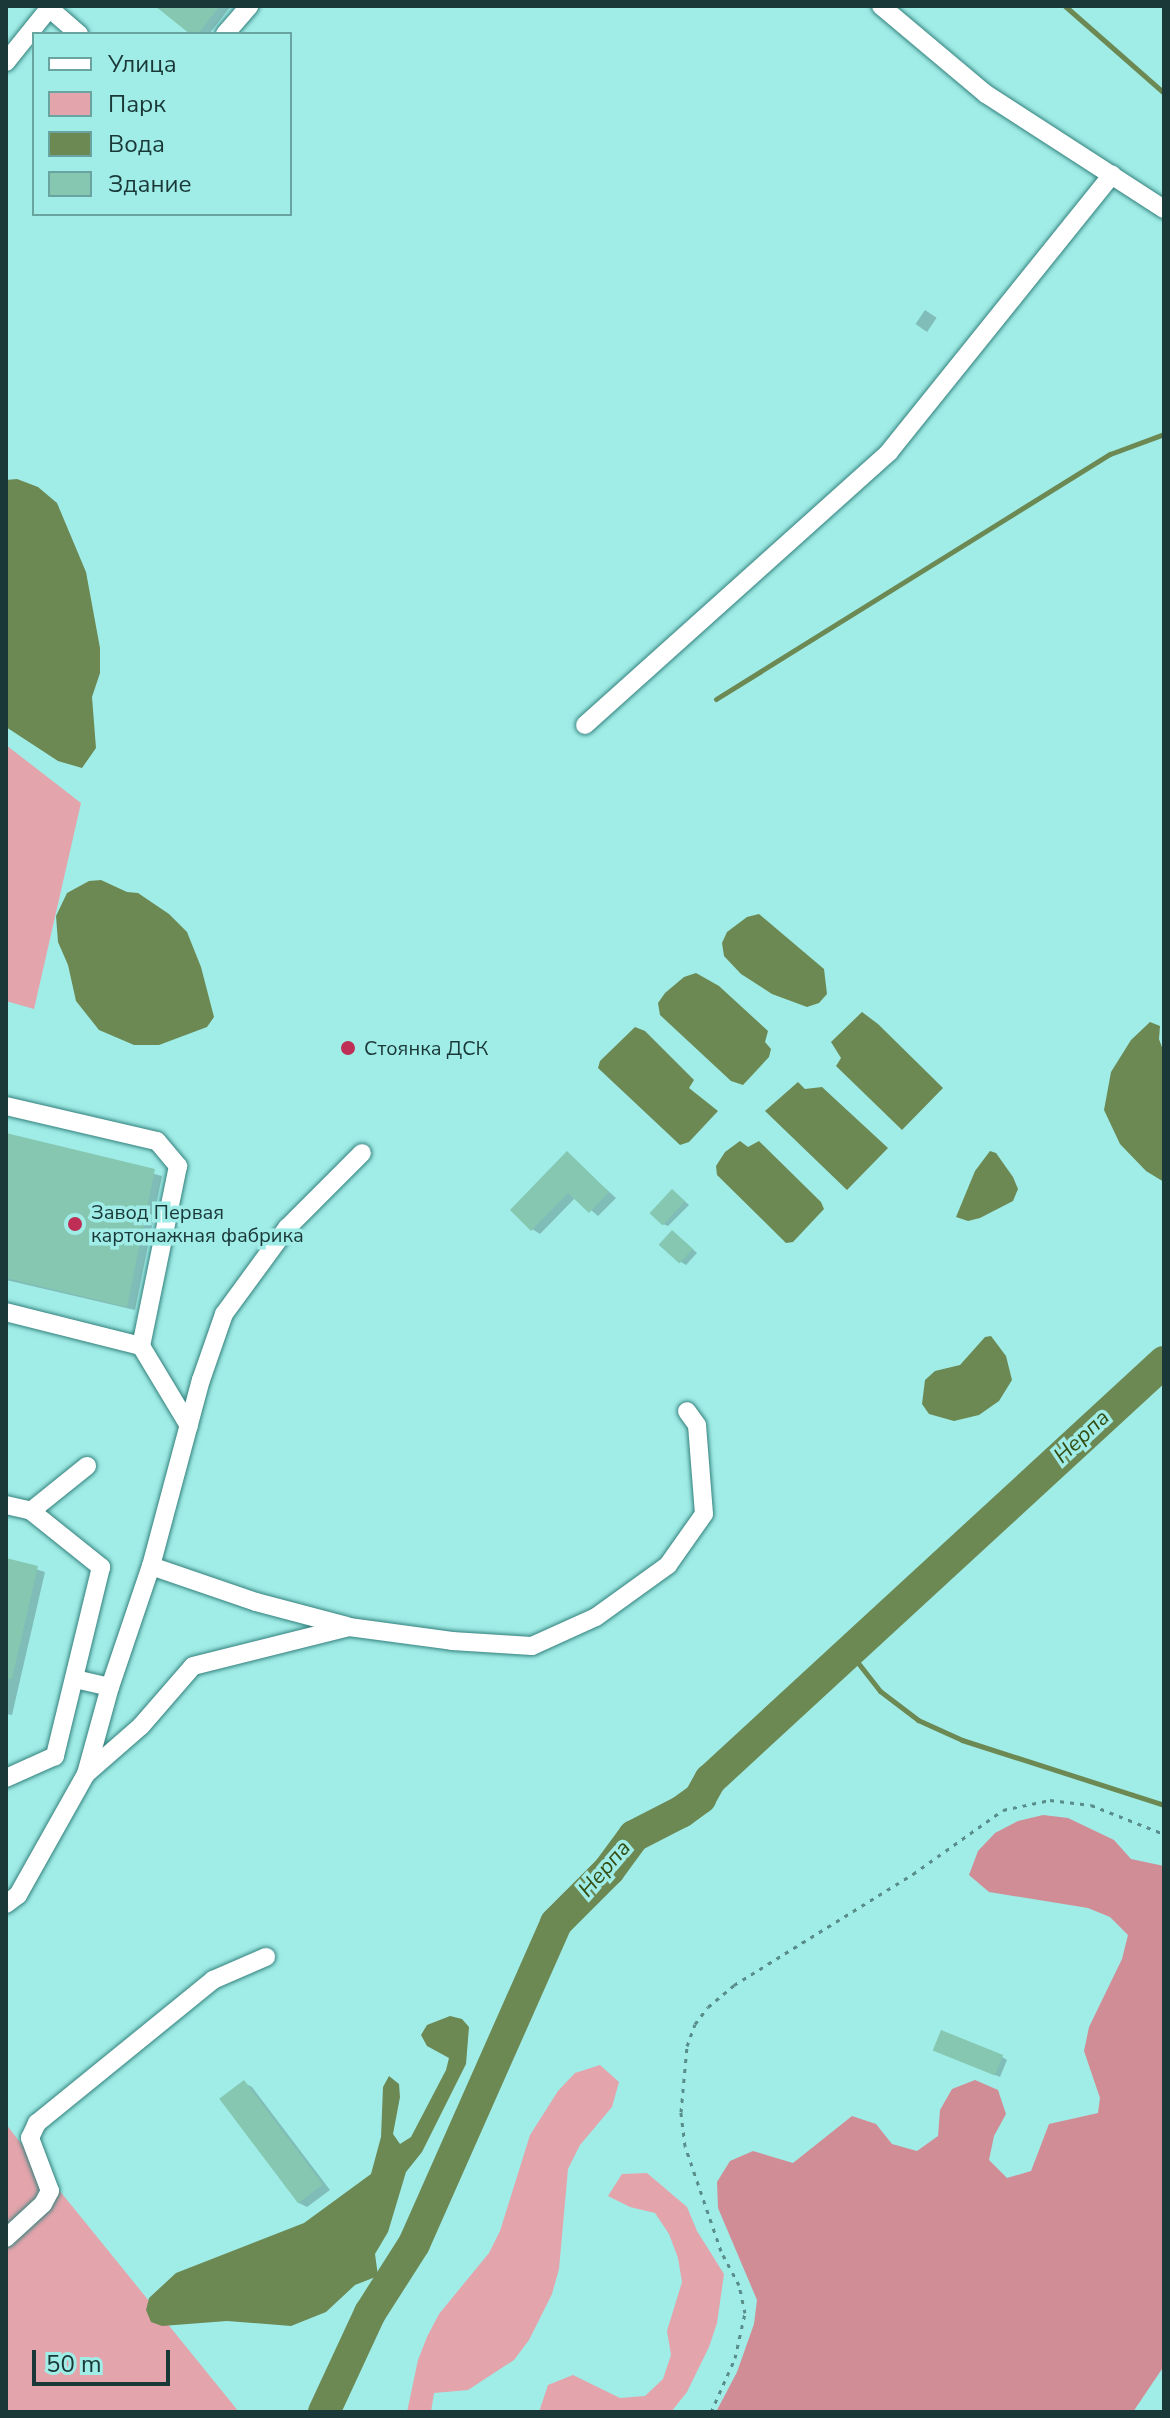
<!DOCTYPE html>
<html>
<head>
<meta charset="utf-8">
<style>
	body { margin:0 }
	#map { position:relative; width:1170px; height:2418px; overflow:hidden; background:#a0ece7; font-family:"Nunito Sans",sans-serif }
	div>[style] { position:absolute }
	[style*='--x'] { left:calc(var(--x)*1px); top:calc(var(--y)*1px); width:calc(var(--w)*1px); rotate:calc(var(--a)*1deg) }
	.green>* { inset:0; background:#e4a4ac }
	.forest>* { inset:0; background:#d18d96 }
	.water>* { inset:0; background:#6d8953 }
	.shadow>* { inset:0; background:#0003; transform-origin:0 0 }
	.stream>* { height:5px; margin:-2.5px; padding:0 2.5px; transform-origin:2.5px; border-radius:2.5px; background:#6d8953 }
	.river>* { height:32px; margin:-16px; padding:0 16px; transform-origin:16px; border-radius:16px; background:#6d8953 }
	.building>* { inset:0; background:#85c7b0; transform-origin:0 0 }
	.path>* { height:3px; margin-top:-1.5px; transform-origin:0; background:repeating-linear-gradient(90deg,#598d8a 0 4px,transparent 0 10px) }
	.roads { filter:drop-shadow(0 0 2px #33807c) drop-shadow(0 0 2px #33807c) }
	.minor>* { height:18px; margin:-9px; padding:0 9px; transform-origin:9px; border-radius:9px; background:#fff }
	.dots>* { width:22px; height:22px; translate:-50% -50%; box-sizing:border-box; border:4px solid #a0ece7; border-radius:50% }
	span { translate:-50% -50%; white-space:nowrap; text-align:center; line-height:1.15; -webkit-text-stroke:7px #a0ece7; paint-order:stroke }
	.poi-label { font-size:20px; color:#193837 }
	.left { translate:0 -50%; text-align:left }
	.water-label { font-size:22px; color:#344f13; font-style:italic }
	.frame { position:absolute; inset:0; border:8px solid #193837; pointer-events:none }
	.legend { position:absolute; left:32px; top:32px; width:260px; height:184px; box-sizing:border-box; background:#a0ece7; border:2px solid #6aa4a1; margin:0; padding:10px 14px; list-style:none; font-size:24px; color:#193837 }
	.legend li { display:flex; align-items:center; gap:16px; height:40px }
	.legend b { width:40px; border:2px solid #6aa4a1 }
	.scale { position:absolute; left:32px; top:2350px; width:138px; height:36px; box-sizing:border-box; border:4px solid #193837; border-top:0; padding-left:10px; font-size:24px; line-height:28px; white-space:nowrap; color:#193837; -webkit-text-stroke:6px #a0ece7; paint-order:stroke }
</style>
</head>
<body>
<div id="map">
	<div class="green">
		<div style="clip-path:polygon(6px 745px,81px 803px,34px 1009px,6px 1001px)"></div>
		<div style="clip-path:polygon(600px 2065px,619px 2082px,612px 2107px,580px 2145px,568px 2169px,559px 2269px,552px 2294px,529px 2340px,514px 2360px,468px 2390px,434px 2393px,431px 2412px,407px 2412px,418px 2360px,427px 2337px,439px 2314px,489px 2253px,500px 2231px,530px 2135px,558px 2091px,575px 2073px)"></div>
		<div style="clip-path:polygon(6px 2124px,12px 2132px,239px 2412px,6px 2412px)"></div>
		<div style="clip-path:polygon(647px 2173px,687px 2207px,697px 2231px,724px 2274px,717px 2323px,709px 2347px,687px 2392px,671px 2412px,539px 2412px,548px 2385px,573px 2375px,620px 2398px,645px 2396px,663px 2379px,671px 2355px,667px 2331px,682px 2282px,678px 2258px,669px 2234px,655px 2213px,630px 2207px,608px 2196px,622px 2174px)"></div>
	</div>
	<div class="forest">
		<div style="clip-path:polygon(1043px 1815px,1068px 1818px,1114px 1840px,1131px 1859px,1164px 1866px,1164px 2366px,1133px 2412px,716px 2412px,737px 2372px,754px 2324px,757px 2300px,718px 2208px,717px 2182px,730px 2161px,753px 2151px,793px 2163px,852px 2116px,876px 2124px,892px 2144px,917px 2151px,938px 2136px,940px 2110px,952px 2089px,975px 2080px,998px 2090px,1006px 2114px,994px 2136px,989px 2160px,1007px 2178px,1031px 2171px,1049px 2124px,1098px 2113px,1100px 2098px,1084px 2051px,1089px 2027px,1122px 1959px,1128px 1935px,1110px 1917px,1088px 1908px,989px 1892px,969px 1875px,978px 1851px,995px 1833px,1018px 1821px)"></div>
	</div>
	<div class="water">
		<div style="clip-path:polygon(17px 479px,38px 487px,57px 503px,86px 572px,100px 648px,100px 673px,92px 697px,96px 748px,82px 768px,58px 761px,6px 727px,6px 480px)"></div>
		<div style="clip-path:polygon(101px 880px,127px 892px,138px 893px,169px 914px,187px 932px,201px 967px,214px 1017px,207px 1027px,159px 1045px,134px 1045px,99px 1030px,76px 1001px,68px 965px,58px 942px,56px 916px,67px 893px,89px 881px)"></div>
		<div style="clip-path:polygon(759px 914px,824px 969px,827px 994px,819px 1003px,807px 1007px,772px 994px,741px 974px,724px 956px,722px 943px,727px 932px,747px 917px)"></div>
		<div style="clip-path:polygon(696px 973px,719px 986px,768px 1031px,765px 1042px,771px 1049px,769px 1057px,743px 1085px,731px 1081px,660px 1015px,658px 1003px,665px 993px,684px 977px)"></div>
		<div style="clip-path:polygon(862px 1012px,878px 1024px,943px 1088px,902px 1130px,836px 1066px,841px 1058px,831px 1042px)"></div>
		<div style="clip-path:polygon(1150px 1022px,1160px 1026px,1159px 1039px,1164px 1053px,1164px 1182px,1146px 1171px,1120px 1144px,1104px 1110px,1111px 1072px,1131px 1040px)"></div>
		<div style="clip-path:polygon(635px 1027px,645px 1031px,694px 1080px,689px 1088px,718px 1111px,689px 1142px,680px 1145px,598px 1068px,600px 1061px)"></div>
		<div style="clip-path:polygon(798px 1082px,805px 1089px,822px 1087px,888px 1148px,847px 1190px,765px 1111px)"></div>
		<div style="clip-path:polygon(740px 1141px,748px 1147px,759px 1141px,821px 1202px,824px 1209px,793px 1242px,786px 1243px,717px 1175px,716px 1166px,725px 1152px)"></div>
		<div style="clip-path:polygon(990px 1151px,996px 1153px,1013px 1177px,1018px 1189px,1013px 1201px,980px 1218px,968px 1221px,956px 1217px,975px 1171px)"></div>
		<div style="clip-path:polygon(991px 1336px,1006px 1356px,1012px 1380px,999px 1401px,979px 1415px,954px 1421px,929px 1414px,922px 1404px,925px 1380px,935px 1371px,960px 1365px,985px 1337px)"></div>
		<div style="clip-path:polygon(450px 2016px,462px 2019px,469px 2027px,466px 2064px,422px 2152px,406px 2172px,388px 2232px,375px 2254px,378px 2276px,355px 2285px,326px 2312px,291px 2326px,227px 2321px,162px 2326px,151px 2322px,146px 2310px,149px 2298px,176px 2273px,304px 2223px,371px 2174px,381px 2137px,383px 2087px,389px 2076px,399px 2084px,400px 2097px,393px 2134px,400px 2144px,411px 2137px,446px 2070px,449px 2058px,427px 2046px,421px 2035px,427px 2025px)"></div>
	</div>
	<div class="shadow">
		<div style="clip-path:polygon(158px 6px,231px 6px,209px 34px,193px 34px)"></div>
		<div style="left:925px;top:310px;width:14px;height:17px;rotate:34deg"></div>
		<div style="clip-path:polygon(6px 1135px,162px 1176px,135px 1310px,6px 1280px)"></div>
		<div style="clip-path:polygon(567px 1154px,616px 1198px,598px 1216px,576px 1197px,540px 1234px,532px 1229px)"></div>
		<div style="clip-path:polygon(673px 1191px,689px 1205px,668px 1226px,663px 1224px)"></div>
		<div style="clip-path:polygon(677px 1235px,697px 1253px,686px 1265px,681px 1262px)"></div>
		<div style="clip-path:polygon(6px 1560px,45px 1572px,12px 1715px,6px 1714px)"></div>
		<div style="clip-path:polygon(940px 2052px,1002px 2057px,1007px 2060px,1000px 2077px)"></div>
		<div style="clip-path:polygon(244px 2083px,252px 2087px,330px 2190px,307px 2207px,299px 2203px,222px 2100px)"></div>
	</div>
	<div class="stream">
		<div style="--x:1065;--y:6;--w:132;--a:41.3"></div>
		<div style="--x:716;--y:699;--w:464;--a:-31.9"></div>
		<div style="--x:1110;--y:454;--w:58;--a:-20.3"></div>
		<div style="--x:848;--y:1650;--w:52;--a:52"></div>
		<div style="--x:880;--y:1691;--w:48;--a:37.3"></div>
		<div style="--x:918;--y:1720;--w:48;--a:24.4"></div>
		<div style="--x:962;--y:1740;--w:212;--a:17.8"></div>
	</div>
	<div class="river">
		<div style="--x:324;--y:2412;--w:109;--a:-65.1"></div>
		<div style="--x:370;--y:2313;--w:82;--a:-57.5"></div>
		<div style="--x:414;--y:2244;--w:351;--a:-66.1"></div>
		<div style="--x:556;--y:1923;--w:75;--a:-45"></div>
		<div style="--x:609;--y:1870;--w:42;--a:-53.7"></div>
		<div style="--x:634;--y:1836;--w:53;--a:-27.1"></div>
		<div style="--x:681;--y:1812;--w:24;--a:-36"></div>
		<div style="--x:700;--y:1798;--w:21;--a:-61"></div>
		<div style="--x:710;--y:1780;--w:617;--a:-42.64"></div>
	</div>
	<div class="building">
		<div style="clip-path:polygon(155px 6px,220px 6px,198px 34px,190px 34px)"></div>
		<div style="clip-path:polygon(6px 1133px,155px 1169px,127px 1307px,6px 1278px)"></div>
		<div style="clip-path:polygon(567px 1151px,609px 1192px,589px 1213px,568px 1193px,531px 1231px,510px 1210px)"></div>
		<div style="left:672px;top:1189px;width:18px;height:33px;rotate:43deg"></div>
		<div style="left:672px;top:1230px;width:28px;height:20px;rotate:42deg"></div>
		<div style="clip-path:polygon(6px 1558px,38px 1566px,12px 1679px,6px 1679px)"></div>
		<div style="left:941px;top:2030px;width:67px;height:22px;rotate:22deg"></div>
		<div style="left:244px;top:2080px;width:131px;height:31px;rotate:53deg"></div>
	</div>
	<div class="path">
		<div style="--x:711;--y:2412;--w:59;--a:-66"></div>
		<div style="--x:735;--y:2358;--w:46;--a:-77.5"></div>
		<div style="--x:745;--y:2313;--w:29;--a:-102"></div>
		<div style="--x:739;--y:2285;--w:38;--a:-118"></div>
		<div style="--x:721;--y:2251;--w:111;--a:-108.9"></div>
		<div style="--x:685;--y:2146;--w:34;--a:-97"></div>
		<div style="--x:681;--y:2112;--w:66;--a:-84.8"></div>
		<div style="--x:687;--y:2046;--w:23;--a:-70"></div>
		<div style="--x:695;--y:2024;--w:21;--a:-53"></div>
		<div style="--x:708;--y:2007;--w:34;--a:-40"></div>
		<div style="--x:734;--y:1985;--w:211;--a:-31.8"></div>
		<div style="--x:913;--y:1874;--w:110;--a:-35.4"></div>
		<div style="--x:1003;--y:1810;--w:48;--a:-12"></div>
		<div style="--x:1050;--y:1800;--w:41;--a:7"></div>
		<div style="--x:1091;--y:1805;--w:79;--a:21.7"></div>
	</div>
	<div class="roads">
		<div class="minor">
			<div style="--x:881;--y:6;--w:137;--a:40"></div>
			<div style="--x:986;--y:94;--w:212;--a:32.9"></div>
			<div style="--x:49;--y:8;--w:40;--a:41"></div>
			<div style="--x:225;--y:34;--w:37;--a:-49"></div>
			<div style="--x:6;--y:62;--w:72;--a:-51.2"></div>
			<div style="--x:585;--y:725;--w:409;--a:-41.9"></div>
			<div style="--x:889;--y:452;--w:356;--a:-51.2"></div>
			<div style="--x:6;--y:1106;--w:155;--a:13.1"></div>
			<div style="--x:157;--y:1141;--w:33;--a:50"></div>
			<div style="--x:178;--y:1166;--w:184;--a:101.6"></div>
			<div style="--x:141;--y:1346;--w:139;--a:-165.9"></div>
			<div style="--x:141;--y:1346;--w:93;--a:59"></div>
			<div style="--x:6;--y:1505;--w:26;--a:13"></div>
			<div style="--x:31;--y:1511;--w:90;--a:38.7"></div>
			<div style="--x:101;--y:1567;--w:195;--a:103.7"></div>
			<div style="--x:55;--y:1756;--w:54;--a:155.8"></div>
			<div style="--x:31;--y:1511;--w:72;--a:-38.8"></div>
			<div style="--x:151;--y:1566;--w:111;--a:18.9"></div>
			<div style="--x:256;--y:1602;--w:94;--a:14.8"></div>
			<div style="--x:110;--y:1687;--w:128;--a:-71.3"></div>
			<div style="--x:151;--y:1566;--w:193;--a:-75"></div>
			<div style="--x:201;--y:1380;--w:70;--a:-70.8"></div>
			<div style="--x:224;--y:1314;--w:107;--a:-53.8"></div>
			<div style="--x:287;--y:1228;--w:106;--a:-45"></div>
			<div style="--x:86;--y:1774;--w:73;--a:-41.1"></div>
			<div style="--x:141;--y:1726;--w:79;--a:-49.1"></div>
			<div style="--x:193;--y:1666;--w:161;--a:-14"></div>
			<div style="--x:349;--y:1627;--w:104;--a:7.7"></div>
			<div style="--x:452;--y:1641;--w:80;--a:3.6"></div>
			<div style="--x:532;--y:1646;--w:70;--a:-24.4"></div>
			<div style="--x:596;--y:1617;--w:89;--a:-35.8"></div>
			<div style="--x:668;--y:1565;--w:62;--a:-54.8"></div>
			<div style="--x:704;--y:1514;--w:89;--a:-94.5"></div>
			<div style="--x:697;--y:1425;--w:17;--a:-126"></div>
			<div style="--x:6;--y:1904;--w:15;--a:-37"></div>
			<div style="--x:18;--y:1895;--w:139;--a:-60.7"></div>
			<div style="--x:86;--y:1774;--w:90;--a:-74.6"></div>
			<div style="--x:110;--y:1687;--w:37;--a:-167"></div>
			<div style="--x:6;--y:2238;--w:50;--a:-42.6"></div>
			<div style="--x:43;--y:2204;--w:15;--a:-62"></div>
			<div style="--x:50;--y:2191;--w:57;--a:-110.7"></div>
			<div style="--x:30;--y:2138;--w:17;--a:-65"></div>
			<div style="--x:37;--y:2123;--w:227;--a:-39.1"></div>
			<div style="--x:213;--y:1980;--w:58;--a:-23.5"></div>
		</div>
	</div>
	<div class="dots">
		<div style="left:348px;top:1048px;background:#be2e55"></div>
		<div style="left:75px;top:1224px;background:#be2e55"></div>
	</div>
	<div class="poi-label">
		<span class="left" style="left:364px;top:1048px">Стоянка ДСК</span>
		<span class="left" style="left:91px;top:1224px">Завод Первая<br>картонажная фабрика</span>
	</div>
	<div class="water-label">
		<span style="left:1082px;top:1437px;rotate:-43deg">Нерпа</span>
		<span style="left:605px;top:1869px;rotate:-49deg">Нерпа</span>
	</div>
	<div class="frame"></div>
	<ul class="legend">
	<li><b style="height:10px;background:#fff"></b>Улица</li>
	<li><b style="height:22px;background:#e4a4ac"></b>Парк</li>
	<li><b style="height:22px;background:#6d8953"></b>Вода</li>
	<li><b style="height:22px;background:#85c7b0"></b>Здание</li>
	</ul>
	<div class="scale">50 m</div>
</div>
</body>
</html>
